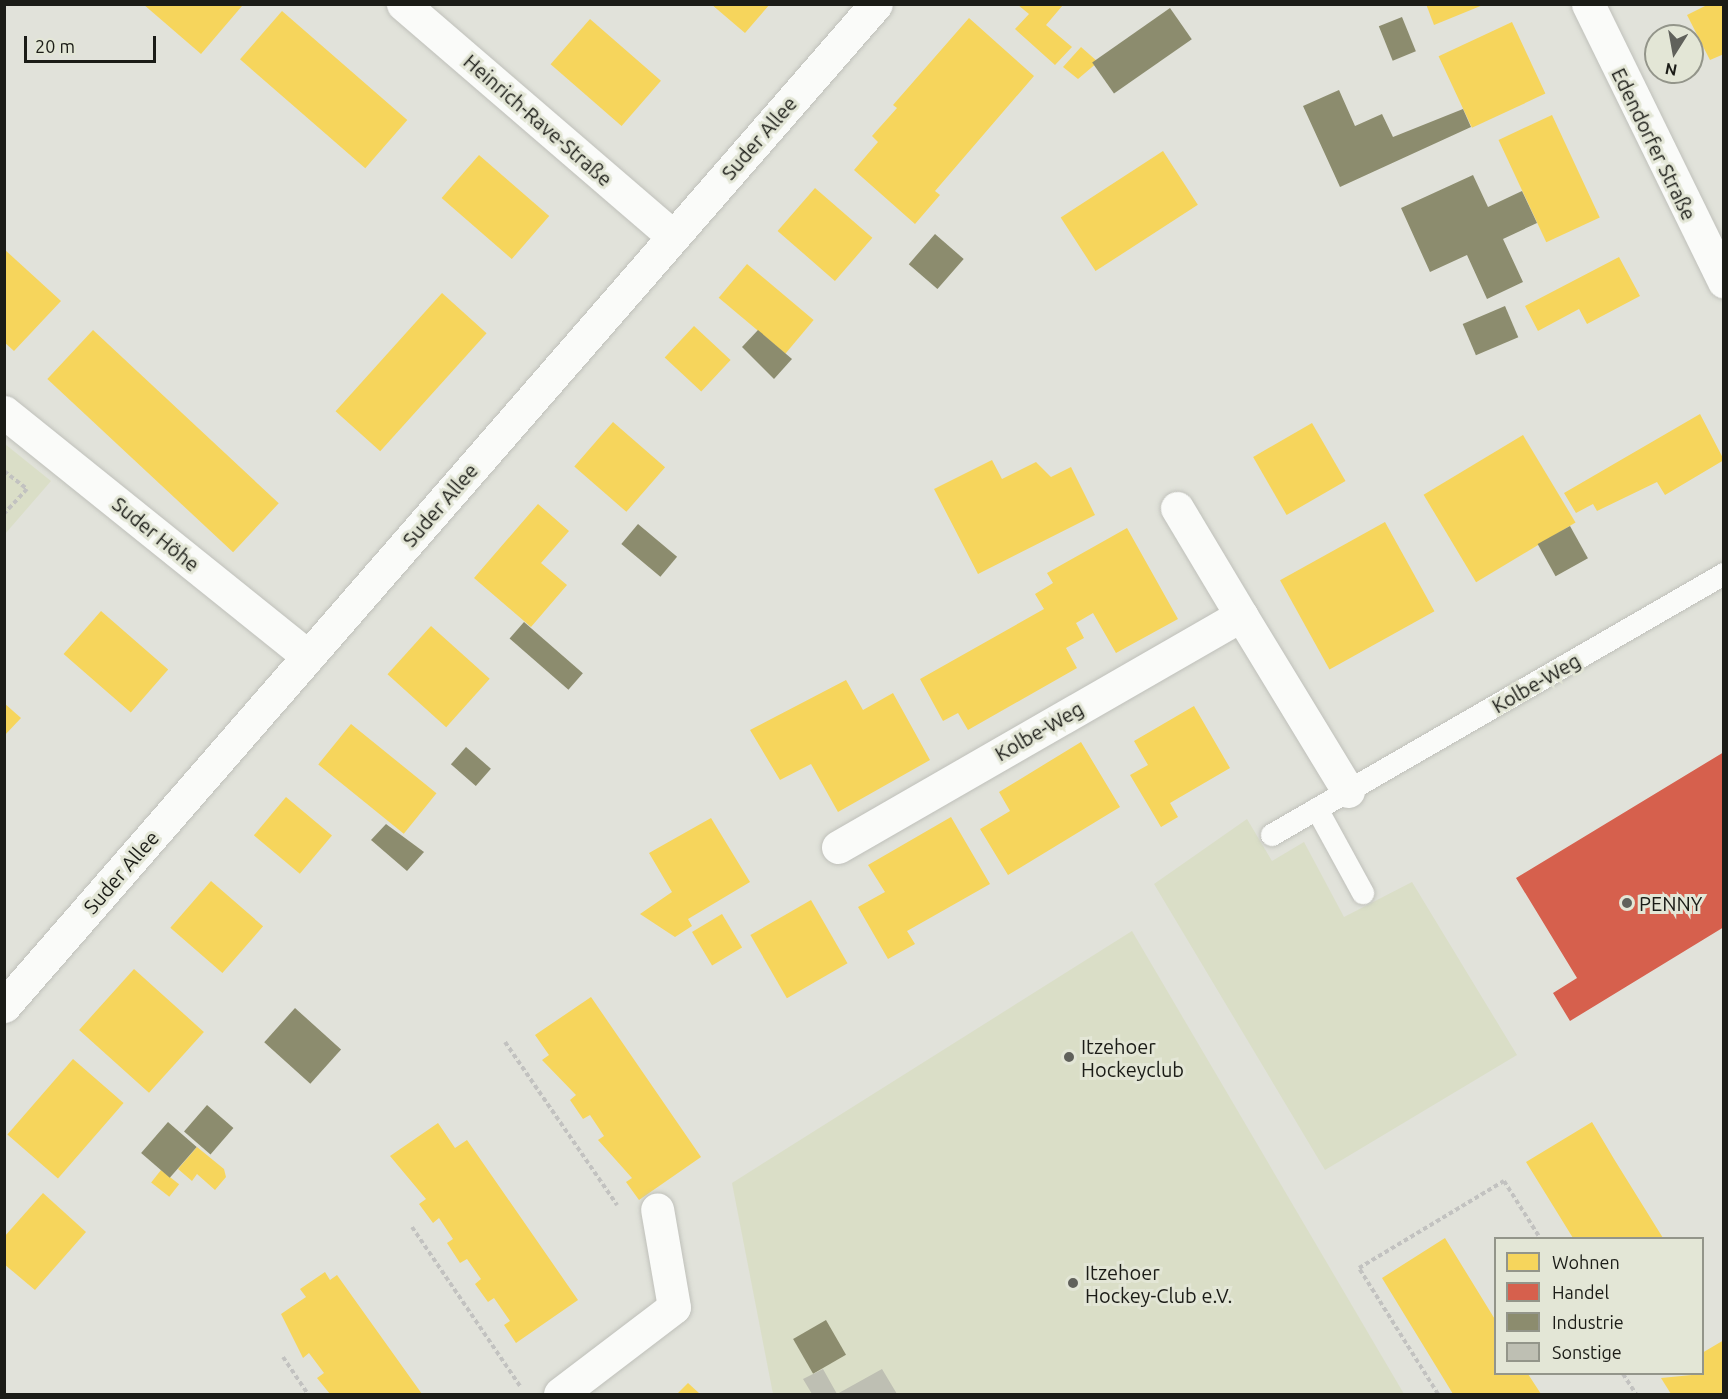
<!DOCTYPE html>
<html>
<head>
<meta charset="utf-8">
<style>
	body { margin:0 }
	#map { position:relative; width:1728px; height:1399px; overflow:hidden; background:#e1e2da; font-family:Ubuntu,sans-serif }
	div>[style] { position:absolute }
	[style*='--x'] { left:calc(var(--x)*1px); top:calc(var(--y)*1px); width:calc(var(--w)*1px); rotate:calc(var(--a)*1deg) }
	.green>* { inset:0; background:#dadec7 }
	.homes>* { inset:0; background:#f6d55c; transform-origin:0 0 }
	.shops>* { inset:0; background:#d6604d }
	.industry>* { inset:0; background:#8c8c6e; transform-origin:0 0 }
	.building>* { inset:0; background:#bebfb3 }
	.path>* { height:4px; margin-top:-2px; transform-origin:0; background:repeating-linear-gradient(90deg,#c2c2c0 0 4.5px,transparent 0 7.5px) }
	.roads { filter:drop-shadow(0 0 2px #bfc0ba) drop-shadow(0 0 2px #bfc0ba) }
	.service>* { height:22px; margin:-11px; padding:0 11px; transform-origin:11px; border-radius:11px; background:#fafbf9 }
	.minor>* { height:33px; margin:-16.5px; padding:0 16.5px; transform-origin:16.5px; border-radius:16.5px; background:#fafbf9 }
	.tertiary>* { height:33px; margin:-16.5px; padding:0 16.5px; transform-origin:16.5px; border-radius:16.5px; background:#fafbf9 }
	.dots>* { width:16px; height:16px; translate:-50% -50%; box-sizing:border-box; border:3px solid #e3e6d6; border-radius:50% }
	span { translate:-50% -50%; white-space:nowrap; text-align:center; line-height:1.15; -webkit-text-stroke:6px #e3e6d6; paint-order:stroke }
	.street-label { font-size:20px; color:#1b1c17 }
	.poi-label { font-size:20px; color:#1b1c17 }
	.left { translate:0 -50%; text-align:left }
	.frame { position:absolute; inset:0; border:6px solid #1b1c17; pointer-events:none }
	.legend { position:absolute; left:1494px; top:1237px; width:210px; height:138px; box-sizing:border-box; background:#e3e6d6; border:2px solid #93958a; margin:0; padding:8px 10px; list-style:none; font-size:18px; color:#1b1c17 }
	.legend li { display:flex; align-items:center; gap:12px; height:30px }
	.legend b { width:30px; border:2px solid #93958a }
	.north { position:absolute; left:1644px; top:24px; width:60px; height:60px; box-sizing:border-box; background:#e3e6d6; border:2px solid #93958a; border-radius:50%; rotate:191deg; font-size:16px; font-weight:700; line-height:24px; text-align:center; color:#1b1c17 }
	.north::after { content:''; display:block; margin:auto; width:21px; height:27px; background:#60615b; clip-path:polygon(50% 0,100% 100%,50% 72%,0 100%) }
	.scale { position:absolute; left:24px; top:36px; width:132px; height:27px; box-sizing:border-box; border:3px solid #1b1c17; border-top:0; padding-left:8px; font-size:18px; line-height:21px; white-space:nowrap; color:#1b1c17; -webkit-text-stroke:4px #e3e6d6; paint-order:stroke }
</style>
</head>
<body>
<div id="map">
	<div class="green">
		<div style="clip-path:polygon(5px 444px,51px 481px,5px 534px)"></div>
		<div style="clip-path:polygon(1247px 819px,1272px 861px,1304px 842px,1344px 917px,1412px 882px,1517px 1055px,1325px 1170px,1154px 884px)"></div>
		<div style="clip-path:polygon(1132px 931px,1404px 1394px,773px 1394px,732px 1183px)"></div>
	</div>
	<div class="homes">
		<div style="clip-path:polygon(143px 4px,241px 4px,242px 6px,201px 54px)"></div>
		<div style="clip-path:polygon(711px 4px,770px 4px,745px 33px)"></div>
		<div style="clip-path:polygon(1426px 4px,1483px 4px,1483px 5px,1434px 25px)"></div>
		<div style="clip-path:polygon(1709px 4px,1724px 4px,1724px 54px,1710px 60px,1687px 15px)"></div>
		<div style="clip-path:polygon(1018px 5px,1063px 5px,1046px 25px,1072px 47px,1055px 65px,1015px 29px,1029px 14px)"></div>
		<div style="left:282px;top:11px;width:166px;height:64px;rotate:41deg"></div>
		<div style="clip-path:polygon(969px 18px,1034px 76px,935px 191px,940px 195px,915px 224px,854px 170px,878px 142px,872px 136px,897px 108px,893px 105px)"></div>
		<div style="left:590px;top:19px;width:94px;height:60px;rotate:41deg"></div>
		<div style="left:1512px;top:22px;width:79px;height:81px;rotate:65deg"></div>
		<div style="clip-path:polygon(1081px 47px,1098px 62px,1078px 79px,1063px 67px)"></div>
		<div style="left:1552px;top:115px;width:113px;height:59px;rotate:65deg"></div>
		<div style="left:1163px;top:151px;width:64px;height:122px;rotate:57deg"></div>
		<div style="left:479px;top:155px;width:93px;height:57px;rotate:41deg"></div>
		<div style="left:815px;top:188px;width:76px;height:57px;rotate:41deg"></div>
		<div style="clip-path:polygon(4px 249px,61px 301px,14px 351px,4px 342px)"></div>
		<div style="clip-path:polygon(1619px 257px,1640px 296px,1587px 324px,1579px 309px,1538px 331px,1525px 306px)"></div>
		<div style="left:747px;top:264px;width:87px;height:44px;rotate:40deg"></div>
		<div style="left:442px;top:293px;width:60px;height:159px;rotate:42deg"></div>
		<div style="left:694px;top:326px;width:50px;height:43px;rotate:43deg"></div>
		<div style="left:93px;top:330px;width:254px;height:67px;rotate:43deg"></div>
		<div style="clip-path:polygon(1700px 414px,1724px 460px,1665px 495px,1657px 482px,1597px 511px,1593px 504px,1576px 513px,1564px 493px)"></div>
		<div style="left:613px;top:422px;width:69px;height:59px;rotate:41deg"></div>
		<div style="left:1312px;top:423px;width:67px;height:68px;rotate:60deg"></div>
		<div style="left:1523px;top:435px;width:102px;height:116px;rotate:59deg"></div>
		<div style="clip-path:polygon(992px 460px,1002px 479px,1036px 462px,1051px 477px,1071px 467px,1095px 515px,978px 574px,934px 489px)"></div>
		<div style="clip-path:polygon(538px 504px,569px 531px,541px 563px,567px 585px,531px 627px,474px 578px)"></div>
		<div style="left:1385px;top:522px;width:102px;height:120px;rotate:61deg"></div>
		<div style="clip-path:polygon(1127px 528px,1178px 619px,1116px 653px,1093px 613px,1076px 623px,1084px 638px,1066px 648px,1077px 668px,968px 730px,958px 713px,943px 721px,920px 679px,1044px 609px,1035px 594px,1053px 583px,1047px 573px)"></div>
		<div style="left:101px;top:611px;width:89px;height:57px;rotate:41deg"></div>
		<div style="left:431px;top:626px;width:79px;height:65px;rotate:42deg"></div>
		<div style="clip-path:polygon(846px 680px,863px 710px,893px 693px,930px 760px,838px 812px,811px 764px,780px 780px,750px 730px)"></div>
		<div style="clip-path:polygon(4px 703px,21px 718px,4px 736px)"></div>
		<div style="clip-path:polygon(1194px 706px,1230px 768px,1170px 803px,1178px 817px,1161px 827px,1130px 775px,1148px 765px,1134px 741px)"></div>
		<div style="left:351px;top:724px;width:110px;height:52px;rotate:39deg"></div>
		<div style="clip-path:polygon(1081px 742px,1120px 807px,1008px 875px,980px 829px,1010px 811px,999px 792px)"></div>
		<div style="left:286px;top:797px;width:60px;height:50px;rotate:40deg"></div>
		<div style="clip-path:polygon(951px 817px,990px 884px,907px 931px,915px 944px,888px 959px,858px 907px,885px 892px,868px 865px)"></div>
		<div style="clip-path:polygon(711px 818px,750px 882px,688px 919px,692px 926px,675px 937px,640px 914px,672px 892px,649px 853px)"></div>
		<div style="left:211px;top:881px;width:69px;height:62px;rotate:41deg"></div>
		<div style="left:811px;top:900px;width:73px;height:70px;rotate:60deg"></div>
		<div style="left:722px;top:914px;width:39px;height:35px;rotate:59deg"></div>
		<div style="left:134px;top:969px;width:94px;height:82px;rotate:42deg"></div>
		<div style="clip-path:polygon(591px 997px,701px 1157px,639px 1200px,626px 1182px,632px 1178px,598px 1140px,604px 1136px,590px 1115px,583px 1119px,570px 1100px,576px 1095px,542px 1060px,549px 1055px,535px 1035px)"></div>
		<div style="left:73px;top:1059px;width:67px;height:100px;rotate:41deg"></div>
		<div style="clip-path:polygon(1592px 1122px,1614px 1159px,1663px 1238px,1573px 1238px,1526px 1162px)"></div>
		<div style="clip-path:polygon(438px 1123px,455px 1148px,467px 1140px,578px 1300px,516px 1343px,504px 1325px,510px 1321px,494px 1298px,488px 1302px,475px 1284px,481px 1279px,467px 1259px,460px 1263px,447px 1243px,453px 1239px,439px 1218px,433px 1223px,419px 1204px,426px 1199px,390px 1156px)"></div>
		<div style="clip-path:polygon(197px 1147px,224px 1169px,226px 1177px,215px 1190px,197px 1174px,192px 1181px,178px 1169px)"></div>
		<div style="left:161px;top:1170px;width:23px;height:16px;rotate:38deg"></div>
		<div style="clip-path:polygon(43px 1193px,86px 1232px,35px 1290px,4px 1264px,4px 1237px)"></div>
		<div style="clip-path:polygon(1445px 1238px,1496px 1321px,1496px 1374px,1528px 1374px,1541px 1394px,1453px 1394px,1442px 1376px,1382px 1278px)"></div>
		<div style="clip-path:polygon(325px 1272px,330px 1280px,337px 1275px,422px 1394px,330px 1394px,317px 1378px,324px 1373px,309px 1353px,303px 1358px,281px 1314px,306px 1297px,300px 1289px)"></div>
		<div style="clip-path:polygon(1724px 1340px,1724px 1394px,1671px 1394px,1661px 1378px,1702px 1374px,1702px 1353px)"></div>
		<div style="clip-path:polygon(688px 1383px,700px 1394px,677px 1394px)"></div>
	</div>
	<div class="shops">
		<div style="clip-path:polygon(1724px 752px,1724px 927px,1570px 1021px,1553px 993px,1577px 978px,1516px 878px)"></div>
	</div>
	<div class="industry">
		<div style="left:1170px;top:8px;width:38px;height:95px;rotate:55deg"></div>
		<div style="left:1402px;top:17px;width:37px;height:25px;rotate:68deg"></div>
		<div style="clip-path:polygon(1339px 90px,1355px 126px,1382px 114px,1393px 137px,1463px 109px,1471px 127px,1340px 187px,1303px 106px)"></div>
		<div style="clip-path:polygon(1473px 175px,1488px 207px,1522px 191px,1537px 223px,1503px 239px,1523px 282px,1487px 299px,1467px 255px,1430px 272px,1401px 208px)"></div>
		<div style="left:935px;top:234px;width:38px;height:40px;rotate:41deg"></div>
		<div style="left:1505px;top:306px;width:34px;height:46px;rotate:67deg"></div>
		<div style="clip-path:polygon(758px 330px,792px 359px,774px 379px,742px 347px)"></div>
		<div style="left:638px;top:524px;width:51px;height:26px;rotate:40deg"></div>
		<div style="left:1570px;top:526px;width:37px;height:37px;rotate:61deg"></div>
		<div style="left:524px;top:622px;width:78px;height:22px;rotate:41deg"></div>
		<div style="left:466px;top:747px;width:33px;height:23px;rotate:41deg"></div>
		<div style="clip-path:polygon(386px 824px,424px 852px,407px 871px,371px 840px)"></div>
		<div style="left:295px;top:1008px;width:62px;height:46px;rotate:42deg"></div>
		<div style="left:207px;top:1105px;width:35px;height:35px;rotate:41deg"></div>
		<div style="left:168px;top:1122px;width:38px;height:41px;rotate:41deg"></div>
		<div style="left:826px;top:1320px;width:40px;height:38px;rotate:60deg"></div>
	</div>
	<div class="building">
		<div style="clip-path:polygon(823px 1369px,837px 1394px,882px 1369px,897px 1394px,812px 1394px,803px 1379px)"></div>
	</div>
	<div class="path">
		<div style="--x:4;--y:471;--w:29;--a:38"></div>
		<div style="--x:27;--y:489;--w:34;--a:133"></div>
		<div style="--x:505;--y:1042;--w:198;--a:55.5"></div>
		<div style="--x:412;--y:1227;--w:192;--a:55.8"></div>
		<div style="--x:283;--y:1357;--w:45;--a:56"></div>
		<div style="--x:1623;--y:1374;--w:24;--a:57"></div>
		<div style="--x:1438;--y:1394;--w:149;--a:-122.1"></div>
		<div style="--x:1359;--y:1268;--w:169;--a:-31"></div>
		<div style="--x:1504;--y:1181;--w:67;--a:57.7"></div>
	</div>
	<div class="roads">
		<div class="service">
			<div style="--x:1317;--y:809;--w:96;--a:61.3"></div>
			<div style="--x:1272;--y:835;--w:522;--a:-30"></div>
		</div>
		<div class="minor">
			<div style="--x:403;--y:4;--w:356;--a:40.7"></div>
			<div style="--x:4;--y:412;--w:390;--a:38.8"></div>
			<div style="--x:1177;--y:508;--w:125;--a:59.1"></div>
			<div style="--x:838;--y:847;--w:465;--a:-29.9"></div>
			<div style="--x:1241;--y:615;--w:206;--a:58.7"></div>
			<div style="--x:4;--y:1006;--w:1328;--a:-48.97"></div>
			<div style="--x:560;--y:1394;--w:143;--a:-37.3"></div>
			<div style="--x:674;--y:1307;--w:99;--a:-99.8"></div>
		</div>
		<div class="tertiary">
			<div style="--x:1588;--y:4;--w:309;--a:63.9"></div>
		</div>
	</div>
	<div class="dots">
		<div style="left:1627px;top:903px;background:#60615b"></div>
		<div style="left:1069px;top:1057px;background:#60615b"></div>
		<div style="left:1073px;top:1283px;background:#60615b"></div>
	</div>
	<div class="street-label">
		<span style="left:538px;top:120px;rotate:41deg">Heinrich-Rave-Straße</span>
		<span style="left:759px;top:138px;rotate:-49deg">Suder Allee</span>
		<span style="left:1654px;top:144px;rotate:64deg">Edendorfer Straße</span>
		<span style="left:440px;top:505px;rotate:-49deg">Suder Allee</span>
		<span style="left:156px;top:534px;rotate:39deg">Suder Höhe</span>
		<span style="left:1536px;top:683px;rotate:-30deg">Kolbe-Weg</span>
		<span style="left:1039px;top:731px;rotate:-30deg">Kolbe-Weg</span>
		<span style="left:121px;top:872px;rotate:-49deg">Suder Allee</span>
	</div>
	<div class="poi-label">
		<span class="left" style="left:1639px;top:903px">PENNY</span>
		<span class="left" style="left:1081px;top:1058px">Itzehoer<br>Hockeyclub</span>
		<span class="left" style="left:1085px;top:1284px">Itzehoer<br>Hockey-Club e.V.</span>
	</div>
	<div class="frame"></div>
	<ul class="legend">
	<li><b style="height:16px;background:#f6d55c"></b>Wohnen</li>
	<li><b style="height:16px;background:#d6604d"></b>Handel</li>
	<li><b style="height:16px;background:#8c8c6e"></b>Industrie</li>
	<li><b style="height:16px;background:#bebfb3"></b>Sonstige</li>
	</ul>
	<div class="north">N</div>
	<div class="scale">20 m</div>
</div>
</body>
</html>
